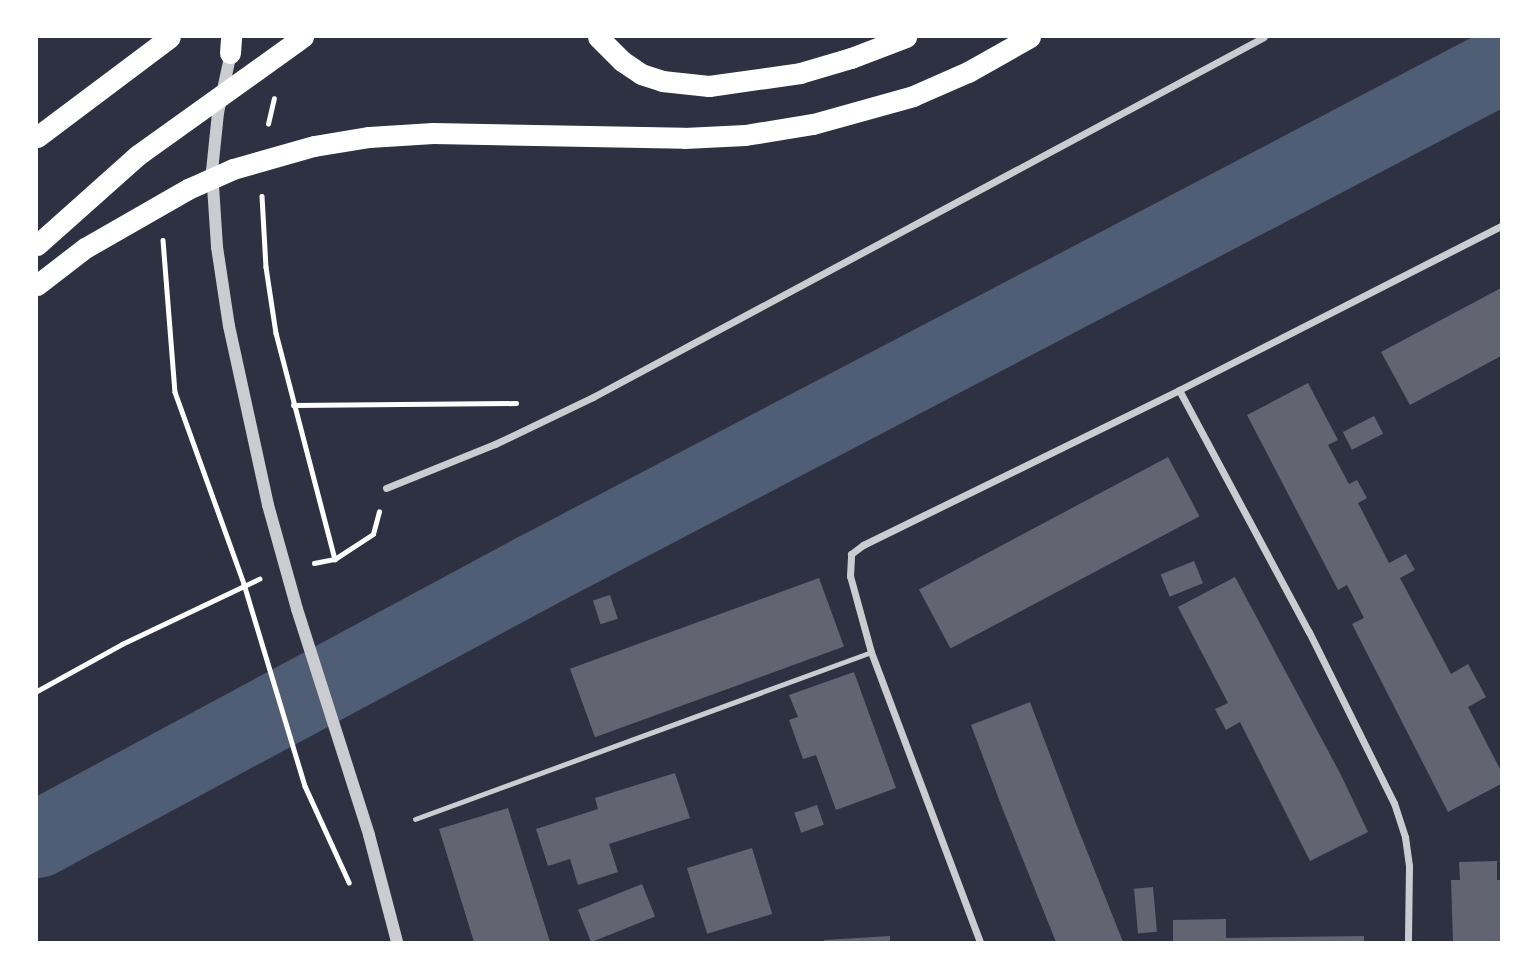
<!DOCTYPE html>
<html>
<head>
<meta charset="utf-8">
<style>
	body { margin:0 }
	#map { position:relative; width:1538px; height:979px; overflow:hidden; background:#2d3142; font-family:"Work Sans",sans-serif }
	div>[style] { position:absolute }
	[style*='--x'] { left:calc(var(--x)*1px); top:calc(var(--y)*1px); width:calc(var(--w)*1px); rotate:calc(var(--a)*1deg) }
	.river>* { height:77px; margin:-38.5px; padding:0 38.5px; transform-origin:38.5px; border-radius:38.5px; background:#4f5d75 }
	.building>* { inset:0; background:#626471; transform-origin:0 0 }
	.path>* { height:4.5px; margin:-2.25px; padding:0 2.25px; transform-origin:2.25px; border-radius:2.25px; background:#fff }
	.service>* { height:5px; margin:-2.5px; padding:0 2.5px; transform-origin:2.5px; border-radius:2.5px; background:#caccd0 }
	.minor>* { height:7px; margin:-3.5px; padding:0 3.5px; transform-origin:3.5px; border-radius:3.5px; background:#caccd0 }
	.tertiary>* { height:12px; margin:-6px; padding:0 6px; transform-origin:6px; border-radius:6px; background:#caccd0 }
	.motorway>* { height:21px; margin:-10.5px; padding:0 10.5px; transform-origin:10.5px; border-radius:10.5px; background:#fff }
	span { translate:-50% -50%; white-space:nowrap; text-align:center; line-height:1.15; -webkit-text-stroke:7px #fff; paint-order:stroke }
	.frame { position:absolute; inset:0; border:38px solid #fff; pointer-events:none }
</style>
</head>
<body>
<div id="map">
	<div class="river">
		<div style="--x:37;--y:839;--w:566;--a:-28.29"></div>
		<div style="--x:535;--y:571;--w:1091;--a:-27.65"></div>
	</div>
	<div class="building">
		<div style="clip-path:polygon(1501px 288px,1501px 356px,1410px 405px,1381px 352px)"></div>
		<div style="clip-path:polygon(1308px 383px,1338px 440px,1328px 445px,1349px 484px,1357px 480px,1367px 498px,1358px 503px,1389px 563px,1406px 554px,1415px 570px,1400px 578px,1451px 674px,1468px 664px,1486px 697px,1468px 707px,1501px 771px,1501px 784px,1448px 812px,1352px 624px,1364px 618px,1347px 585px,1338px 590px,1247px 415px)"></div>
		<div style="left:1374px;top:416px;width:20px;height:35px;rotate:63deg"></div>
		<div style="left:1168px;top:457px;width:67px;height:282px;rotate:62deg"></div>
		<div style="left:1194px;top:561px;width:24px;height:36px;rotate:68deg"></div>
		<div style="clip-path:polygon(1235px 577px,1341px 775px,1368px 832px,1310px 861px,1240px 722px,1226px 730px,1215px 709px,1228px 703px,1178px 607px)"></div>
		<div style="left:819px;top:578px;width:73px;height:265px;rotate:70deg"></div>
		<div style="left:610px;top:595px;width:25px;height:18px;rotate:72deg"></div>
		<div style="clip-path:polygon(854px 672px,896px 788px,836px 810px,816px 755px,803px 759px,789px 720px,798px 717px,789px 695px)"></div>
		<div style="clip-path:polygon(1030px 702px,1075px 821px,1123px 942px,1056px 942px,1003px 810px,971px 725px)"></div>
		<div style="clip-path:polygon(675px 773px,690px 818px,609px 844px,618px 872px,578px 885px,570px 859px,548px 866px,536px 829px,598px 809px,595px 798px)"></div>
		<div style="left:817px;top:805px;width:21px;height:24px;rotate:71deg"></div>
		<div style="clip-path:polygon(508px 808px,527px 869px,550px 942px,474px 942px,439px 829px)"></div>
		<div style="left:752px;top:848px;width:69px;height:68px;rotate:73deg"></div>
		<div style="clip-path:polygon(1497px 861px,1497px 880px,1501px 880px,1501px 942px,1453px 942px,1451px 880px,1460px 880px,1459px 862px)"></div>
		<div style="left:642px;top:884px;width:35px;height:69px;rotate:68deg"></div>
		<div style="left:1153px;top:887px;width:45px;height:19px;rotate:85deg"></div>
		<div style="clip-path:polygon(1226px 919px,1226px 938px,1364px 936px,1364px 942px,1173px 942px,1173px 920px)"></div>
		<div style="clip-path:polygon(890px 936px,890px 942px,825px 942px,824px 940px)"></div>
	</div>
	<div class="path">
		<div style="--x:268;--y:124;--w:26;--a:-77"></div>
		<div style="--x:262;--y:196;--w:71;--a:86.8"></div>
		<div style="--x:266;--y:267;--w:67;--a:81.4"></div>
		<div style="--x:276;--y:333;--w:234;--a:75.4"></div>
		<div style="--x:163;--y:240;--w:152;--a:85.5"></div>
		<div style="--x:175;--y:392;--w:204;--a:70.2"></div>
		<div style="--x:244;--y:584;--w:211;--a:73.2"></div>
		<div style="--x:305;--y:786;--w:106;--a:65.4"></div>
		<div style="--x:293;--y:405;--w:223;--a:-0.5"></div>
		<div style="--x:314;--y:563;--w:21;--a:-11"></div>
		<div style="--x:335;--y:559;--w:45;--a:-33.3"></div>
		<div style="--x:373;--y:534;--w:23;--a:-75"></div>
		<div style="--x:37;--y:691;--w:97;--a:-28.9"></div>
		<div style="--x:122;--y:644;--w:152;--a:-25.4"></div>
	</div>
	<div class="service">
		<div style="--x:415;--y:819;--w:486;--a:-20.1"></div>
	</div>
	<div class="minor">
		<div style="--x:1179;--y:390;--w:275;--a:61.8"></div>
		<div style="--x:1309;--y:632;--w:191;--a:63.6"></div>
		<div style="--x:1394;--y:803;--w:36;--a:72"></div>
		<div style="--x:1405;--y:837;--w:29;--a:82"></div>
		<div style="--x:1409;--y:866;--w:76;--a:90.8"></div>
		<div style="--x:386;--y:488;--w:118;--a:-22"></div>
		<div style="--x:495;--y:444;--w:109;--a:-25.6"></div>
		<div style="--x:593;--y:397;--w:761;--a:-28.21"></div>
		<div style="--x:980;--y:942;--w:310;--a:-110.6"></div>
		<div style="--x:871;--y:652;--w:79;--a:-105.4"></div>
		<div style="--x:850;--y:576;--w:22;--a:-87"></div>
		<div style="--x:851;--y:554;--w:15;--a:-37"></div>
		<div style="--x:863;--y:545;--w:352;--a:-26.1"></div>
		<div style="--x:1179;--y:390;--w:361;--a:-27"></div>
	</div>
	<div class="tertiary">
		<div style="--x:232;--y:48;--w:66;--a:102.2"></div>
		<div style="--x:218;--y:113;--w:58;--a:95.9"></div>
		<div style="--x:212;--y:171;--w:76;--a:86.2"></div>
		<div style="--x:217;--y:247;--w:80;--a:81.4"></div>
		<div style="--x:229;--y:326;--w:183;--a:77.7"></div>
		<div style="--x:268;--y:505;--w:108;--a:74.4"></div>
		<div style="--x:297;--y:609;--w:237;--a:72.3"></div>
		<div style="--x:369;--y:835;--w:111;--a:75.3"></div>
	</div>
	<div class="motorway">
		<div style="--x:598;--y:37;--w:34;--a:45"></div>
		<div style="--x:622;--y:61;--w:23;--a:34"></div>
		<div style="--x:641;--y:74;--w:22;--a:18"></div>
		<div style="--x:662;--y:81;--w:47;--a:6.1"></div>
		<div style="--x:709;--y:86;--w:92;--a:-8.1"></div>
		<div style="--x:800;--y:73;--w:53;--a:-16.4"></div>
		<div style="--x:851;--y:58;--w:59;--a:-20.9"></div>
		<div style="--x:230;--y:53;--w:16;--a:-86"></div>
		<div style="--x:37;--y:137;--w:166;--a:-36.9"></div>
		<div style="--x:37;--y:245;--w:135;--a:-41.7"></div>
		<div style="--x:138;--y:155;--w:203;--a:-35.6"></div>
		<div style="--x:37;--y:285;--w:61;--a:-37.6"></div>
		<div style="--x:85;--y:248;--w:119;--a:-29.8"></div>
		<div style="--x:188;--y:189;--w:49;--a:-24"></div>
		<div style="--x:233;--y:169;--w:84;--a:-15.9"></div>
		<div style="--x:314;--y:146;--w:56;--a:-9.3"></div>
		<div style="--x:369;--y:137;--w:64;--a:-3.6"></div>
		<div style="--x:433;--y:133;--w:251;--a:1.1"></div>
		<div style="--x:684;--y:138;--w:61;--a:-2.8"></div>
		<div style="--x:745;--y:135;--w:69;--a:-9.2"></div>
		<div style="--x:813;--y:124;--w:104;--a:-15.6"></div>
		<div style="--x:913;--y:96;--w:60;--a:-23.6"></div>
		<div style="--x:968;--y:72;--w:71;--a:-29.4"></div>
	</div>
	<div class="frame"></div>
</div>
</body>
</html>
